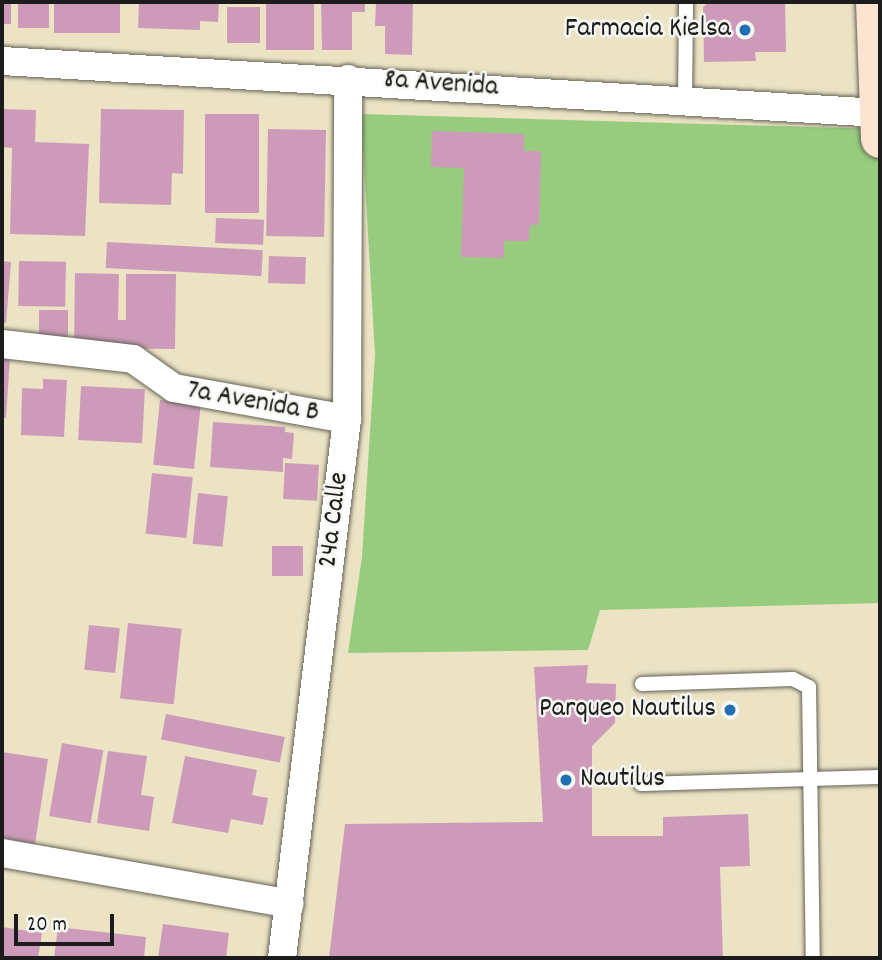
<!DOCTYPE html>
<html>
<head>
<meta charset="utf-8">
<style>
	body { margin:0 }
	#map { position:relative; width:882px; height:960px; overflow:hidden; background:#ebe3c4; font-family:Dekko,sans-serif }
	div>[style] { position:absolute }
	[style*='--x'] { left:calc(var(--x)*1px); top:calc(var(--y)*1px); width:calc(var(--w)*1px); rotate:calc(var(--a)*1deg) }
	.green>* { inset:0; background:#97cc7e }
	.building>* { inset:0; background:#cd9bb9; transform-origin:0 0 }
	.roads { filter:drop-shadow(0 0 2px #646257) drop-shadow(0 0 2px #646257) }
	.lane>* { height:14px; margin:-7px; padding:0 7px; transform-origin:7px; border-radius:7px; background:#fff }
	.street>* { height:28px; margin:-14px; padding:0 14px; transform-origin:14px; border-radius:14px; background:#fff }
	.secondary>* { height:38px; margin:-19px; padding:0 19px; transform-origin:19px; border-radius:19px; background:#fde4d1 }
	.dots>* { width:19px; height:19px; translate:-50% -50%; box-sizing:border-box; border:4px solid #f6f6f2; border-radius:50% }
	span { translate:-50% -50%; white-space:nowrap; text-align:center; line-height:1.15; -webkit-text-stroke:5px #f6f6f2; paint-order:stroke }
	.poi-label { font-size:28px; color:#1c1c1c }
	.right { translate:-100% -50%; text-align:right }
	.left { translate:0 -50%; text-align:left }
	.street-label { font-size:28px; color:#1c1c1c }
	.frame { position:absolute; inset:0; border:4px solid #1c1c1c; pointer-events:none }
	.scale { position:absolute; left:14px; top:914px; width:100px; height:32px; box-sizing:border-box; border:4px solid #1c1c1c; border-top:0; padding-left:9px; font-size:21px; line-height:24px; white-space:nowrap; color:#1c1c1c; -webkit-text-stroke:5px #f6f6f2; paint-order:stroke }
</style>
</head>
<body>
<div id="map">
	<div class="green">
		<div style="clip-path:polygon(361px 114px,880px 129px,880px 603px,600px 610px,588px 650px,348px 653px,362px 557px,375px 354px)"></div>
	</div>
	<div class="building">
		<div style="left:2px;top:2px;width:9px;height:22px"></div>
		<div style="left:18px;top:2px;width:31px;height:26px"></div>
		<div style="left:54px;top:2px;width:66px;height:31px"></div>
		<div style="clip-path:polygon(139px 2px,219px 2px,218px 22px,200px 21px,200px 30px,138px 28px)"></div>
		<div style="left:266px;top:2px;width:48px;height:48px"></div>
		<div style="clip-path:polygon(321px 2px,365px 2px,365px 12px,352px 12px,352px 50px,322px 50px)"></div>
		<div style="clip-path:polygon(376px 2px,413px 2px,412px 55px,385px 54px,385px 26px,375px 26px)"></div>
		<div style="clip-path:polygon(709px 2px,785px 2px,786px 52px,755px 52px,756px 61px,704px 62px,703px 7px)"></div>
		<div style="left:227px;top:7px;width:33px;height:36px"></div>
		<div style="clip-path:polygon(2px 109px,36px 110px,35px 142px,89px 144px,85px 236px,10px 234px,12px 148px,2px 147px)"></div>
		<div style="clip-path:polygon(101px 109px,184px 110px,183px 174px,172px 173px,171px 205px,99px 203px)"></div>
		<div style="left:205px;top:114px;width:54px;height:99px"></div>
		<div style="left:268px;top:129px;width:58px;height:107px;rotate:1deg"></div>
		<div style="clip-path:polygon(432px 131px,524px 134px,524px 151px,541px 151px,539px 225px,530px 225px,529px 241px,504px 241px,504px 258px,461px 257px,464px 168px,431px 167px)"></div>
		<div style="left:216px;top:218px;width:48px;height:25px;rotate:2deg"></div>
		<div style="left:107px;top:242px;width:156px;height:26px;rotate:3deg"></div>
		<div style="left:269px;top:256px;width:37px;height:27px;rotate:2deg"></div>
		<div style="clip-path:polygon(2px 261px,11px 262px,6px 323px,2px 322px)"></div>
		<div style="left:19px;top:261px;width:47px;height:45px;rotate:1deg"></div>
		<div style="clip-path:polygon(75px 273px,119px 274px,118px 320px,126px 320px,126px 274px,176px 274px,175px 349px,74px 348px)"></div>
		<div style="left:39px;top:310px;width:29px;height:30px"></div>
		<div style="clip-path:polygon(2px 357px,10px 357px,6px 418px,2px 418px)"></div>
		<div style="clip-path:polygon(43px 379px,67px 380px,64px 437px,21px 435px,22px 388px,43px 389px)"></div>
		<div style="left:81px;top:386px;width:64px;height:54px;rotate:3deg"></div>
		<div style="left:160px;top:400px;width:41px;height:65px;rotate:6deg"></div>
		<div style="clip-path:polygon(213px 422px,285px 427px,285px 432px,294px 433px,292px 459px,283px 458px,283px 472px,210px 467px)"></div>
		<div style="left:285px;top:463px;width:34px;height:36px;rotate:3deg"></div>
		<div style="left:152px;top:473px;width:41px;height:61px;rotate:6deg"></div>
		<div style="left:198px;top:493px;width:30px;height:51px;rotate:6deg"></div>
		<div style="left:272px;top:546px;width:31px;height:30px"></div>
		<div style="left:128px;top:623px;width:54px;height:76px;rotate:6deg"></div>
		<div style="left:89px;top:625px;width:31px;height:45px;rotate:6deg"></div>
		<div style="clip-path:polygon(588px 665px,586px 683px,616px 684px,615px 723px,592px 746px,592px 836px,663px 836px,663px 817px,748px 814px,750px 866px,720px 867px,723px 958px,329px 958px,345px 824px,543px 822px,534px 667px)"></div>
		<div style="left:166px;top:714px;width:121px;height:26px;rotate:11deg"></div>
		<div style="left:62px;top:743px;width:42px;height:74px;rotate:10deg"></div>
		<div style="clip-path:polygon(108px 751px,147px 756px,141px 795px,154px 797px,149px 831px,97px 823px)"></div>
		<div style="clip-path:polygon(2px 752px,48px 759px,35px 844px,2px 838px)"></div>
		<div style="clip-path:polygon(185px 756px,257px 770px,252px 795px,268px 798px,263px 825px,231px 819px,228px 833px,172px 823px)"></div>
		<div style="clip-path:polygon(163px 924px,229px 933px,226px 958px,158px 958px)"></div>
		<div style="clip-path:polygon(2px 927px,42px 933px,38px 958px,2px 958px)"></div>
		<div style="clip-path:polygon(58px 927px,146px 937px,144px 958px,54px 958px)"></div>
	</div>
	<div class="roads">
		<div class="lane">
			<div style="--x:685;--y:102;--w:100;--a:-89.4"></div>
			<div style="--x:642;--y:684;--w:151;--a:-1.9"></div>
			<div style="--x:793;--y:679;--w:18;--a:27"></div>
			<div style="--x:809;--y:687;--w:271;--a:89.2"></div>
			<div style="--x:641;--y:784;--w:239;--a:-1.7"></div>
		</div>
		<div class="street">
			<div style="--x:2;--y:61;--w:879;--a:3.39"></div>
			<div style="--x:2;--y:344;--w:132;--a:6.5"></div>
			<div style="--x:133;--y:359;--w:50;--a:35.3"></div>
			<div style="--x:174;--y:388;--w:176;--a:10.2"></div>
			<div style="--x:2;--y:853;--w:292;--a:10"></div>
			<div style="--x:282;--y:958;--w:543;--a:-83.12"></div>
			<div style="--x:347;--y:419;--w:340;--a:-89.8"></div>
		</div>
		<div class="secondary">
			<div style="--x:875;--y:2;--w:137;--a:87.9"></div>
		</div>
	</div>
	<div class="dots">
		<div style="left:745px;top:30px;background:#1f6fb2"></div>
		<div style="left:730px;top:710px;background:#1f6fb2"></div>
		<div style="left:566px;top:780px;background:#1f6fb2"></div>
	</div>
	<div class="poi-label">
		<span class="right" style="left:731px;top:30px">Farmacia Kielsa</span>
		<span class="right" style="left:716px;top:710px">Parqueo Nautilus</span>
		<span class="left" style="left:580px;top:780px">Nautilus</span>
	</div>
	<div class="street-label">
		<span style="left:441px;top:85px;rotate:4deg">8a Avenida</span>
		<span style="left:253px;top:403px;rotate:10deg">7a Avenida B</span>
		<span style="left:335px;top:520px;rotate:-83deg">24a Calle</span>
	</div>
	<div class="frame"></div>
	<div class="scale">20 m</div>
</div>
</body>
</html>
